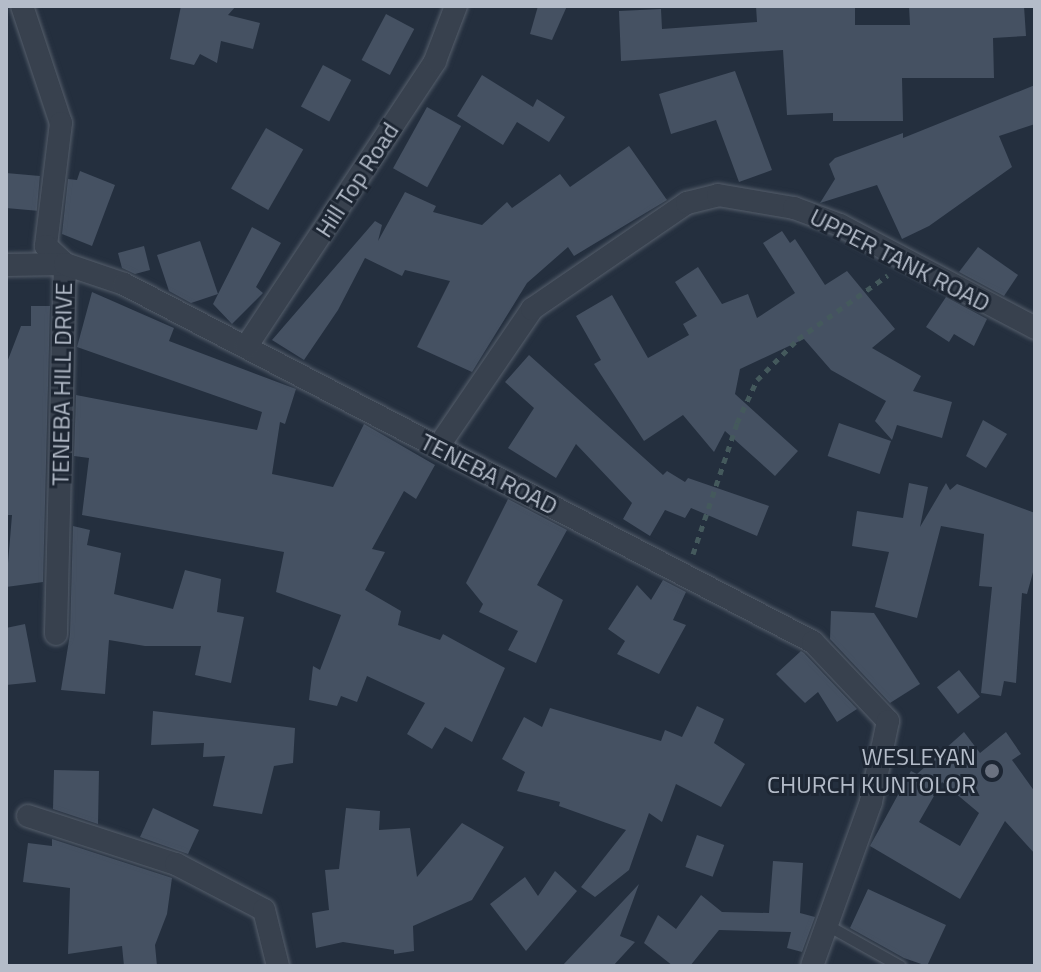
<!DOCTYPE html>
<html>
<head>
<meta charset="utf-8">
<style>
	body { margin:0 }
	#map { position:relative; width:1041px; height:972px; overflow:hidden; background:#242f3e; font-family:"Titillium Web",sans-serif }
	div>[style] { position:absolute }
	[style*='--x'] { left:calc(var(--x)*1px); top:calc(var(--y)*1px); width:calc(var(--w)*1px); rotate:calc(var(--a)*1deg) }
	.building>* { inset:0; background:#455162; transform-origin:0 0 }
	.path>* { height:5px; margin-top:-2.5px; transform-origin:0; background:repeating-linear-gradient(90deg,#44595c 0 6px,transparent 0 12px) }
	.roads { filter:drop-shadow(0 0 2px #565f6c) drop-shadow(0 0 2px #565f6c) }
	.lane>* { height:11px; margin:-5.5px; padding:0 5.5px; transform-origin:5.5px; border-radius:5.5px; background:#38414e }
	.street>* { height:22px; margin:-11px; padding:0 11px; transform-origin:11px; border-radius:11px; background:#38414e }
	.dots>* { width:22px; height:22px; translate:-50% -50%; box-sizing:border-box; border:4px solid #1d2633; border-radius:50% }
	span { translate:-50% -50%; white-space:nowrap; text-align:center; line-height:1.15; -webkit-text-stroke:6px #1d2633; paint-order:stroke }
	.street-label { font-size:24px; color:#b4bcc9 }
	.poi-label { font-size:24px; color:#b4bcc9 }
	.right { translate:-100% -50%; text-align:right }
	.frame { position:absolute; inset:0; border:8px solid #b4bcc9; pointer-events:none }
</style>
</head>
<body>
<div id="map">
	<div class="building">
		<div style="clip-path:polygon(181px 6px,236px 6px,228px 15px,260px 23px,253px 49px,221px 41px,217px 63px,200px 54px,194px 65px,170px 59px)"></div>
		<div style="clip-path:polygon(538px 6px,567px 6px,552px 40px,530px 34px)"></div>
		<div style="clip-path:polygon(756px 6px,855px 6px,855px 25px,910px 25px,909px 6px,1024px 6px,1026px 36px,993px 38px,994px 78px,902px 78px,903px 121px,833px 121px,833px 113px,787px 115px,783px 50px,621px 61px,619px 11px,661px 9px,662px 29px,757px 22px)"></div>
		<div style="left:386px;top:14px;width:32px;height:52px;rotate:28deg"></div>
		<div style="left:323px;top:65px;width:32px;height:47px;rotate:28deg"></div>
		<div style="clip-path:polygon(735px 71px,772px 170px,739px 182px,716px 120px,671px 134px,659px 94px)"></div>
		<div style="clip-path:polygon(482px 75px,533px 107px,537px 99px,565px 117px,549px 142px,517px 122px,503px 145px,457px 116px)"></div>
		<div style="clip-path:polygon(1035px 85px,1035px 124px,999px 136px,1012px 167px,929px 226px,902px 239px,877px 185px,820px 203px,835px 179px,829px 164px,835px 158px,903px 133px,903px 138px)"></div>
		<div style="left:427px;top:107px;width:39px;height:70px;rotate:29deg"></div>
		<div style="left:266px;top:128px;width:43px;height:70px;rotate:30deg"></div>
		<div style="clip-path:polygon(629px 146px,667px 200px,574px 256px,568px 247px,527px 283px,472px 372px,417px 347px,450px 281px,405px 270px,402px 276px,365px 258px,338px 310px,304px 360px,272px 340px,375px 221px,382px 225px,378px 241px,405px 192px,436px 206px,433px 212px,482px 225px,507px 202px,512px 208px,560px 174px,570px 187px)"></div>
		<div style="clip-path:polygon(80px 171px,115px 185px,92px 246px,62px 234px,68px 179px,77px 180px)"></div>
		<div style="left:6px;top:173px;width:34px;height:35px;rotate:5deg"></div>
		<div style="clip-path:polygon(252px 227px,281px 243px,256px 287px,263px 293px,232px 324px,213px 304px)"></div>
		<div style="clip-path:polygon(782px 231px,790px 243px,795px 239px,825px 285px,847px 271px,895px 329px,872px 348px,921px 376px,913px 391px,952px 402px,942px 438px,897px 425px,892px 440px,875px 421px,886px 401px,831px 370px,804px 339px,740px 369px,735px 394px,798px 451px,775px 476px,725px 431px,714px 452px,683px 415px,644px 441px,594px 364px,601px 360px,576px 316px,612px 295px,648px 358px,689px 335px,683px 324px,697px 316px,675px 282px,698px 267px,722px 304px,748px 294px,757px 318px,795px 293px,763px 243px)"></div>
		<div style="clip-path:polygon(200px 241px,218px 294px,191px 303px,169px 291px,157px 255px)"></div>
		<div style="clip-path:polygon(144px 246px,150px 270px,135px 274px,122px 268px,118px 253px)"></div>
		<div style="clip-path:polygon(978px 247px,1018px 275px,1004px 296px,959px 272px)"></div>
		<div style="clip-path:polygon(92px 292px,174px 328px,169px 341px,296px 389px,285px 424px,280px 422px,272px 474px,333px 487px,364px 424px,435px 465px,416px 499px,404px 491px,372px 549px,385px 552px,365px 590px,401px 611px,398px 625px,440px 640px,443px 634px,505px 668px,472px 742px,445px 727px,432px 749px,407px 734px,425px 703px,367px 676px,357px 702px,341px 696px,337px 706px,309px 700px,313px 666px,320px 670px,341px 615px,276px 592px,284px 552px,82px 515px,89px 458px,74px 456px,76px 395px,257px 430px,262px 412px,77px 347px)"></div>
		<div style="clip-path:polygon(946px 297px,987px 319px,974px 346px,954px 334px,949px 342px,926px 327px)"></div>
		<div style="clip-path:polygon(31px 306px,50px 306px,43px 582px,6px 587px,12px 515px,6px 515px,6px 365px,21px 326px,31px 326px)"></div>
		<div style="clip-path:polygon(529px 355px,663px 475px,667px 471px,685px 482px,688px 478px,769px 506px,757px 536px,691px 508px,685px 518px,665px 510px,650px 536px,623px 519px,632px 503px,576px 444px,556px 478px,508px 448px,534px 408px,505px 382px)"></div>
		<div style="clip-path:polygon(983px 420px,1007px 434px,986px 468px,966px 456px)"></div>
		<div style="left:839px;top:423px;width:55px;height:35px;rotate:19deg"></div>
		<div style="clip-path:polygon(909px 483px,928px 487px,920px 527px,946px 483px,950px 490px,957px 484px,1035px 513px,1035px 565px,1027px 594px,1022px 593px,1016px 683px,1004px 681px,1001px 696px,981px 693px,992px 587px,979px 586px,984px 534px,941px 526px,917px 618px,875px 607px,889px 552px,852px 546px,857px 511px,903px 518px)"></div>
		<div style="clip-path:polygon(508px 499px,567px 530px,537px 585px,563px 600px,536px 663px,508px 650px,518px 631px,479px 612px,483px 604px,466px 583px)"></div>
		<div style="clip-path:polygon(73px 526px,90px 530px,87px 545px,121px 553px,114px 594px,173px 609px,185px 570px,221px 579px,217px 612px,244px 617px,231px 683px,195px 675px,201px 646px,145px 646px,109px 640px,105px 694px,61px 690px,70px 634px)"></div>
		<div style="clip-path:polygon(663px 580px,686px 592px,673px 620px,686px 625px,659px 674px,617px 654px,625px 641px,608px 629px,637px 585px,651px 600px)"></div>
		<div style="clip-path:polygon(831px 611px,874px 613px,920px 684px,890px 703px,830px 639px)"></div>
		<div style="clip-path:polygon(25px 624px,36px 682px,6px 685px,6px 628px)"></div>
		<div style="clip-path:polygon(801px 651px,804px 653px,857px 709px,837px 722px,818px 692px,805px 703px,776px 674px)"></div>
		<div style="left:959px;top:670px;width:34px;height:28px;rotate:52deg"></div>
		<div style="clip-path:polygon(697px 706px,724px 719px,714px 743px,745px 764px,721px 807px,676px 784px,662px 822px,649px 813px,629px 870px,595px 897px,581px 887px,626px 830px,559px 806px,560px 802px,517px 791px,525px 772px,502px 759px,524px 717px,542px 727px,550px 708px,661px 741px,665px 730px,682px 737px)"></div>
		<div style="clip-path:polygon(153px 711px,295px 728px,293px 763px,274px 766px,262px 814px,213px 806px,225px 756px,203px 757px,204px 743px,151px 745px)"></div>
		<div style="clip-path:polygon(evenodd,964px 732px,980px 753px,1006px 732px,1021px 754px,1012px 760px,1035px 792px,1035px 854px,1005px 821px,960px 899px,870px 846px,911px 771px,917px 774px,964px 732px,942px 782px,979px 813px,960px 846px,919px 822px,942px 782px)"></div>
		<div style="clip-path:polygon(54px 770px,99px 771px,98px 824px,53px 809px)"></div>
		<div style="clip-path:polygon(153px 808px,199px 830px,188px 854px,140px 837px)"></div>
		<div style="clip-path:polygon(346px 808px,380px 811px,379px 830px,410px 828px,417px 877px,462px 823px,504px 847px,472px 900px,413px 926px,414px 951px,394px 954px,394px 950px,343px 942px,316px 948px,312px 913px,329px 910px,325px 870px,339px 869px)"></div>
		<div style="left:697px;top:835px;width:29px;height:34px;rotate:20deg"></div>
		<div style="clip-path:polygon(52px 839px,172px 878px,167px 914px,155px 945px,157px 966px,124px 966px,122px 946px,68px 954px,70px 888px,23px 882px,28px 843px,52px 846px)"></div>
		<div style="clip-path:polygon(773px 861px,803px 863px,800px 913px,815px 917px,802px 952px,787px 948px,791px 932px,719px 930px,690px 966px,673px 966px,644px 943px,658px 915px,676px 929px,701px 895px,722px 912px,769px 913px)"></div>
		<div style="clip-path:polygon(555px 871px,577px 891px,526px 951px,490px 904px,525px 877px,538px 896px)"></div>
		<div style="clip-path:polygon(639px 884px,620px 936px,635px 942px,613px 966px,562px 966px)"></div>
		<div style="clip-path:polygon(868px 889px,946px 925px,927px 966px,904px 958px,843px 924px,850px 928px)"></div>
	</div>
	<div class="path">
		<div style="--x:693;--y:554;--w:138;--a:-71.4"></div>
		<div style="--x:737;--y:423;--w:47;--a:-65.1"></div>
		<div style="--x:757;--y:380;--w:58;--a:-45"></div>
		<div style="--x:798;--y:339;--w:110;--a:-35.4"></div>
	</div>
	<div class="roads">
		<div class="lane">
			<div style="--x:827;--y:925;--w:84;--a:29.3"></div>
		</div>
		<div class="street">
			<div style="--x:22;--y:6;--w:123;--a:71.6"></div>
			<div style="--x:61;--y:123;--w:124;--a:97"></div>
			<div style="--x:46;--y:246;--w:26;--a:43"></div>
			<div style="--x:65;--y:264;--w:370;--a:91.4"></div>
			<div style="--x:6;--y:265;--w:59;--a:-1"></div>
			<div style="--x:65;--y:264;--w:62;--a:18.7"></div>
			<div style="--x:124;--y:284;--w:776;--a:27.46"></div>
			<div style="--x:813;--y:642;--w:109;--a:46.5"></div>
			<div style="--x:888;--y:721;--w:83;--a:101.9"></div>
			<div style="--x:871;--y:802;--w:174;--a:109.8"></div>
			<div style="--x:246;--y:347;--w:343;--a:-56.5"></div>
			<div style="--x:435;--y:61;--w:59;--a:-69.1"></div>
			<div style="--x:438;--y:447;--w:167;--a:-55.7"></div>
			<div style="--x:532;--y:309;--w:188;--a:-34.4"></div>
			<div style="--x:687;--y:203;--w:32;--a:-14"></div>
			<div style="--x:718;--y:195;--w:77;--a:9.7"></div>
			<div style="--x:794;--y:208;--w:49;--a:20.3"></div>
			<div style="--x:840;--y:225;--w:221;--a:27.8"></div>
			<div style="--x:28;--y:816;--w:156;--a:18"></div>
			<div style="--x:176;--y:864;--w:99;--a:27.6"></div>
			<div style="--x:264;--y:910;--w:58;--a:76"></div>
		</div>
	</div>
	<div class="dots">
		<div style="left:992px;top:771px;background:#6b7280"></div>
	</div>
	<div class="street-label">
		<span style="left:357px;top:180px;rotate:-57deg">Hill Top Road</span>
		<span style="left:900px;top:260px;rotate:27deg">UPPER TANK ROAD</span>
		<span style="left:62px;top:384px;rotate:-89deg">TENEBA HILL DRIVE</span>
		<span style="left:489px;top:474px;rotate:27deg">TENEBA ROAD</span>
	</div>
	<div class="poi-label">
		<span class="right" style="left:976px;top:771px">WESLEYAN<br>CHURCH KUNTOLOR</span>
	</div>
	<div class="frame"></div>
</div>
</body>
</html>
